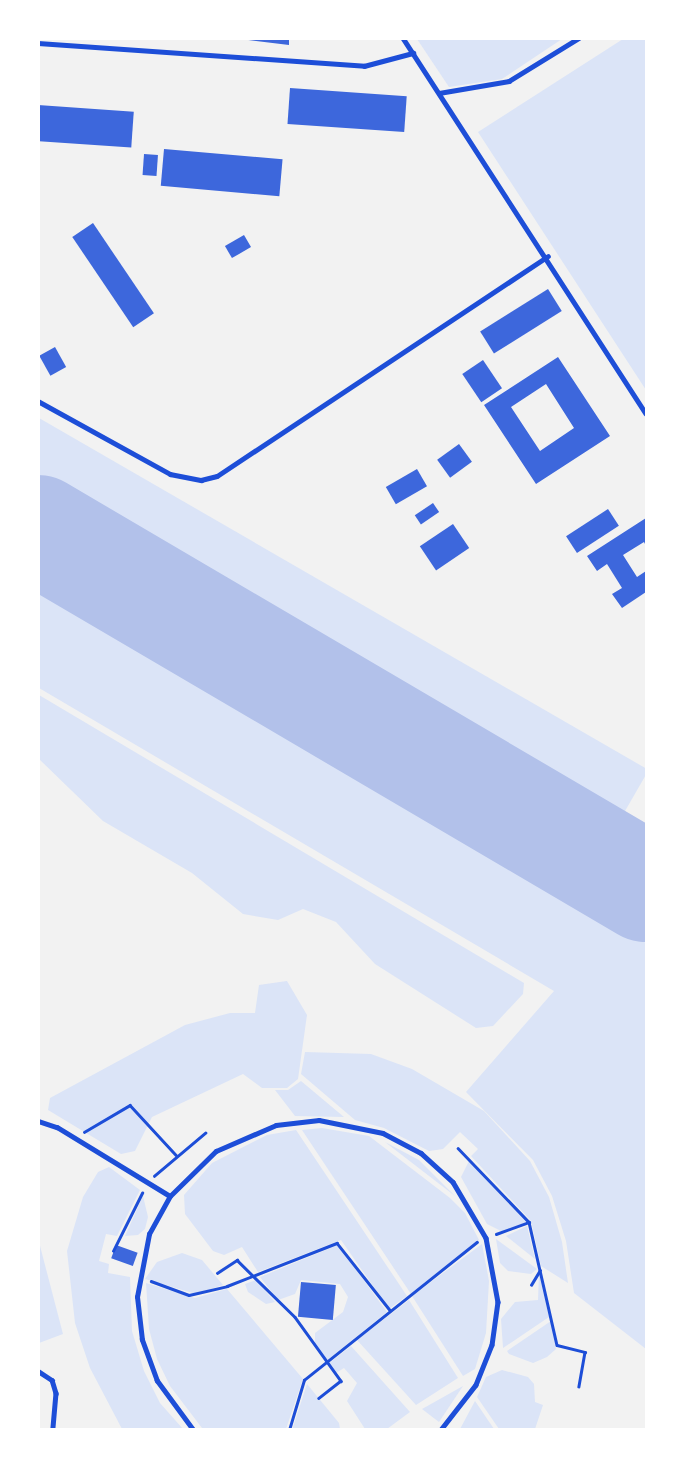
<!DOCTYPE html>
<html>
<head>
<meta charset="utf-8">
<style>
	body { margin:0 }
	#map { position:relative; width:685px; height:1468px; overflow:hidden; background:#f2f2f2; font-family:Poppins,sans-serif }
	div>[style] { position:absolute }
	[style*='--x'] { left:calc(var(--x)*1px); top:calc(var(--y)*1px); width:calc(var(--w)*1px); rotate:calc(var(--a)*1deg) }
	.green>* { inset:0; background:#dbe4f7; transform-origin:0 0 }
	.runway>* { height:110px; margin:-55px; padding:0 55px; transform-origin:55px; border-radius:55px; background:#b2c1ea }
	.building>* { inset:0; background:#3d67dc; transform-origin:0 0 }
	.path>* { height:2.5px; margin:-1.25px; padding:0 1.25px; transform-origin:1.25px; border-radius:1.25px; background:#1d4ed8 }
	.service>* { height:4.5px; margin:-2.25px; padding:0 2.25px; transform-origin:2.25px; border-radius:2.25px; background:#1d4ed8 }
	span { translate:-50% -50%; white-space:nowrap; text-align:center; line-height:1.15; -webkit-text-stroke:5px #fff; paint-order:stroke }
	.frame { position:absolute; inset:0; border:40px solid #fff; pointer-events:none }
</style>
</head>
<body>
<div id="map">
	<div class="green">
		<div style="clip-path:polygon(417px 39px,562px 39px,502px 79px,449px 87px)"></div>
		<div style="clip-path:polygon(623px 39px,646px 39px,646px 390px,478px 132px)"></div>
		<div style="left:39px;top:418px;width:704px;height:66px;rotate:30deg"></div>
		<div style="clip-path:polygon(39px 586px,646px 943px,646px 1349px,574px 1293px,566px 1241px,552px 1196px,533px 1160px,466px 1092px,554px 991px,39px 688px)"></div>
		<div style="clip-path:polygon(39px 695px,524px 983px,523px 994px,493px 1026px,476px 1028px,375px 964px,336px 922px,303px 909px,278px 920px,243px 914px,192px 873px,103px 821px,39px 759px)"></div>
		<div style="clip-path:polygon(287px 981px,307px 1015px,298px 1079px,287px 1088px,262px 1088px,243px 1074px,152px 1117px,135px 1151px,121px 1154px,48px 1110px,50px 1098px,185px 1025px,230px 1013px,255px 1013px,259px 985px)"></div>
		<div style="clip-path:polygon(305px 1052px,371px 1054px,412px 1069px,484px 1111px,530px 1161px,549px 1197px,562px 1242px,568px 1283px,541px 1266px,531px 1221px,471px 1156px,478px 1149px,460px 1132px,443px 1149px,429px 1151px,384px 1128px,355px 1120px,301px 1074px)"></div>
		<div style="clip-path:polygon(301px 1081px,344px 1117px,295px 1116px,275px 1090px,288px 1090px)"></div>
		<div style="clip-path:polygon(322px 1128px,369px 1136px,450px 1198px,465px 1213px,479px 1240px,411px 1294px,302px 1130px)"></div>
		<div style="clip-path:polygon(296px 1130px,407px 1296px,389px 1309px,341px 1240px,258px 1272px,242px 1247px,224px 1255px,213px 1251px,185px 1214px,184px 1195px,212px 1163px,267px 1135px)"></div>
		<div style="clip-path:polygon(385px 1142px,419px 1160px,455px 1196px)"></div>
		<div style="clip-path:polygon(469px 1161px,526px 1222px,503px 1232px,487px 1224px,461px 1177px)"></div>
		<div style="clip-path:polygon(109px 1167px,140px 1190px,117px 1236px,106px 1234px,99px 1261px,109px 1264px,108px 1273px,130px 1277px,132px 1331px,144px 1371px,160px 1403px,183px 1429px,122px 1429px,90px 1368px,75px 1323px,67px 1251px,83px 1197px,98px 1172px)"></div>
		<div style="clip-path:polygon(143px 1196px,148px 1217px,145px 1229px,138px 1235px,125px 1236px)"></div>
		<div style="clip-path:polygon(527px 1226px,535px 1259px,506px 1236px)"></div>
		<div style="clip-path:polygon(496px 1239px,537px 1269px,531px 1274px,508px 1271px,500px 1263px)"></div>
		<div style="clip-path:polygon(39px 1242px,63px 1334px,39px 1343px,38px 1343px)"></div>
		<div style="clip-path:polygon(482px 1244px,489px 1281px,486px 1333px,475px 1369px,463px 1376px,412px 1296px)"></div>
		<div style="clip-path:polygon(338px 1245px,387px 1312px,326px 1361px,315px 1345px,315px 1333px,343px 1312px,348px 1297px,340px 1284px,301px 1280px,295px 1294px,278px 1300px,260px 1277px)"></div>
		<div style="clip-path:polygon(182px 1253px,202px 1260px,223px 1285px,196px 1294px,145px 1279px,157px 1262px)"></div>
		<div style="clip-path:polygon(539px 1273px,549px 1317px,503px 1348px,501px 1319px,515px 1302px,538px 1300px)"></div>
		<div style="clip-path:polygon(256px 1280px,275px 1302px,266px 1304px,248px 1292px,245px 1284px)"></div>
		<div style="clip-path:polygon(146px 1283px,195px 1298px,227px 1289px,303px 1379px,286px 1429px,202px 1428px,170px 1386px,157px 1359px,149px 1329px)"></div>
		<div style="clip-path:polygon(409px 1300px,458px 1378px,416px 1405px,357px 1340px)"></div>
		<div style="clip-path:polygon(551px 1321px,556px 1349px,547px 1357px,533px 1363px,509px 1354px,507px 1351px)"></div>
		<div style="clip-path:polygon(351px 1346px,410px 1412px,387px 1429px,365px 1429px,347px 1401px,357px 1383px,344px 1368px,336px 1373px,328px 1364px)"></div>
		<div style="clip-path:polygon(502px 1370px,528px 1377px,534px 1384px,535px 1402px,543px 1405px,535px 1429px,499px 1429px,477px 1397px,486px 1377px)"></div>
		<div style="clip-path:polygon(307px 1384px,339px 1423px,340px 1429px,292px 1430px)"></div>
		<div style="clip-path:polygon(463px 1386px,439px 1422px,422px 1409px)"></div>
		<div style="clip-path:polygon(475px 1401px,494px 1429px,460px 1429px)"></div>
	</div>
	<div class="runway">
		<div style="--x:38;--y:530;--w:705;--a:30.42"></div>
	</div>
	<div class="building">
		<div style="clip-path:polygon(233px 38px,289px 38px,289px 45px)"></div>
		<div style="left:290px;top:88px;width:117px;height:36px;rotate:4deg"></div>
		<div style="left:38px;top:105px;width:96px;height:36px;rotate:4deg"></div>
		<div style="left:164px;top:149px;width:119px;height:37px;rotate:5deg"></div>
		<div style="left:144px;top:154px;width:14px;height:21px;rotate:4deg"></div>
		<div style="left:93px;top:223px;width:109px;height:25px;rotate:56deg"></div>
		<div style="left:244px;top:235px;width:14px;height:22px;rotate:60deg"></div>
		<div style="left:548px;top:289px;width:26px;height:80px;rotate:58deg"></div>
		<div style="left:55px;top:347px;width:23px;height:18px;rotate:61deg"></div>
		<div style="clip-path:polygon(evenodd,558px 357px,610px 436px,536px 484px,484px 405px,558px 357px,546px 384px,574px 428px,540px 451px,511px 407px,546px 384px)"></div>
		<div style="left:483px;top:360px;width:34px;height:25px;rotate:56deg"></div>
		<div style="left:459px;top:444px;width:22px;height:27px;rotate:54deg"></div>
		<div style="left:417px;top:469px;width:20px;height:36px;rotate:60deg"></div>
		<div style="left:433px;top:503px;width:11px;height:22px;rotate:56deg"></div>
		<div style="left:608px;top:509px;width:20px;height:50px;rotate:57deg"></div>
		<div style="clip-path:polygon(646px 518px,646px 546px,644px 542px,623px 555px,637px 577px,646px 571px,646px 592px,622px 608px,612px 594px,622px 588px,607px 564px,597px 571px,587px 556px)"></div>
		<div style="left:453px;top:524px;width:29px;height:40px;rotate:56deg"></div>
		<div style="left:116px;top:1245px;width:23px;height:14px;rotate:20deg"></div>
		<div style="left:301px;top:1282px;width:35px;height:35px;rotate:5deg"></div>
	</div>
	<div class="path">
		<div style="--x:84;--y:1132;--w:53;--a:-30.4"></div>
		<div style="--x:130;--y:1105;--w:68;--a:47.4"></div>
		<div style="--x:458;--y:1148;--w:103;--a:46.2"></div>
		<div style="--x:529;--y:1222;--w:126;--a:77.2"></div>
		<div style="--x:557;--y:1345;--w:29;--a:14"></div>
		<div style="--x:585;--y:1352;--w:35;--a:100"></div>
		<div style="--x:154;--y:1176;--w:67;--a:-40.1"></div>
		<div style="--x:496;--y:1234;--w:35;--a:-20"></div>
		<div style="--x:113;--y:1251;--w:65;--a:-63.4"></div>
		<div style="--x:217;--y:1273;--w:24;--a:-33"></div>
		<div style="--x:237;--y:1260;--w:81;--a:44.5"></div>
		<div style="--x:295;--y:1317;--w:79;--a:54.3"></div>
		<div style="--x:341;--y:1381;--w:28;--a:142"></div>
		<div style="--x:151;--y:1281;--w:40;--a:20.2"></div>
		<div style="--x:189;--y:1295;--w:39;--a:-13"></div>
		<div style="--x:227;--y:1286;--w:118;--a:-21.4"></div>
		<div style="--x:337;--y:1243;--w:85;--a:51.7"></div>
		<div style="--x:531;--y:1285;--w:17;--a:-59"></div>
		<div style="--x:289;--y:1430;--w:52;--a:-73.3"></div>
		<div style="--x:304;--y:1380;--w:221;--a:-38.6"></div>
	</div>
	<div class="service">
		<div style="--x:403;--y:38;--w:447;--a:57.1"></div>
		<div style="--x:38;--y:43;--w:327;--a:4"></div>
		<div style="--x:364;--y:66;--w:51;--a:-14.9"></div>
		<div style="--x:439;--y:93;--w:71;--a:-9.7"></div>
		<div style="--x:509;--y:81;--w:82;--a:-31.6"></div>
		<div style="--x:38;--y:401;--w:151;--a:28.9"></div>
		<div style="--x:170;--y:474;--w:32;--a:11"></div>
		<div style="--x:201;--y:480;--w:16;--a:-14"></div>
		<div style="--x:217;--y:476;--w:397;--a:-33.6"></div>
		<div style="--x:38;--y:1121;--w:20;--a:18"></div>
		<div style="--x:57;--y:1127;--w:132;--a:31.4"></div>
		<div style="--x:38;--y:1371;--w:17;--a:33"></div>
		<div style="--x:52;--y:1380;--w:14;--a:73"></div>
		<div style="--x:56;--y:1393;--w:37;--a:95"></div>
		<div style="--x:193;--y:1430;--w:61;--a:-126.3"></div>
		<div style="--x:157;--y:1381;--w:44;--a:-110.1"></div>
		<div style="--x:142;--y:1340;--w:43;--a:-96.6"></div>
		<div style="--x:137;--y:1297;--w:64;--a:-79.2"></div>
		<div style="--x:149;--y:1234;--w:43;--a:-61.1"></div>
		<div style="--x:170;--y:1196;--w:64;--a:-44.4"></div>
		<div style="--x:216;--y:1151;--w:65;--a:-23.4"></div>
		<div style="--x:276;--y:1125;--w:43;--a:-6.6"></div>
		<div style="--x:319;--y:1120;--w:65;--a:11.5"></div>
		<div style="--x:383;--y:1133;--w:43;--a:27.8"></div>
		<div style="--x:421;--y:1153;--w:43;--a:42.2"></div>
		<div style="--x:453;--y:1182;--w:65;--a:59.5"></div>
		<div style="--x:486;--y:1238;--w:65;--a:79.4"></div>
		<div style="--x:498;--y:1302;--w:43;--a:97.9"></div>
		<div style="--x:492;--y:1345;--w:43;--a:111.8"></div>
		<div style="--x:476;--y:1385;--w:57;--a:127.9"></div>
	</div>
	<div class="frame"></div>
</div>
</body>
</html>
